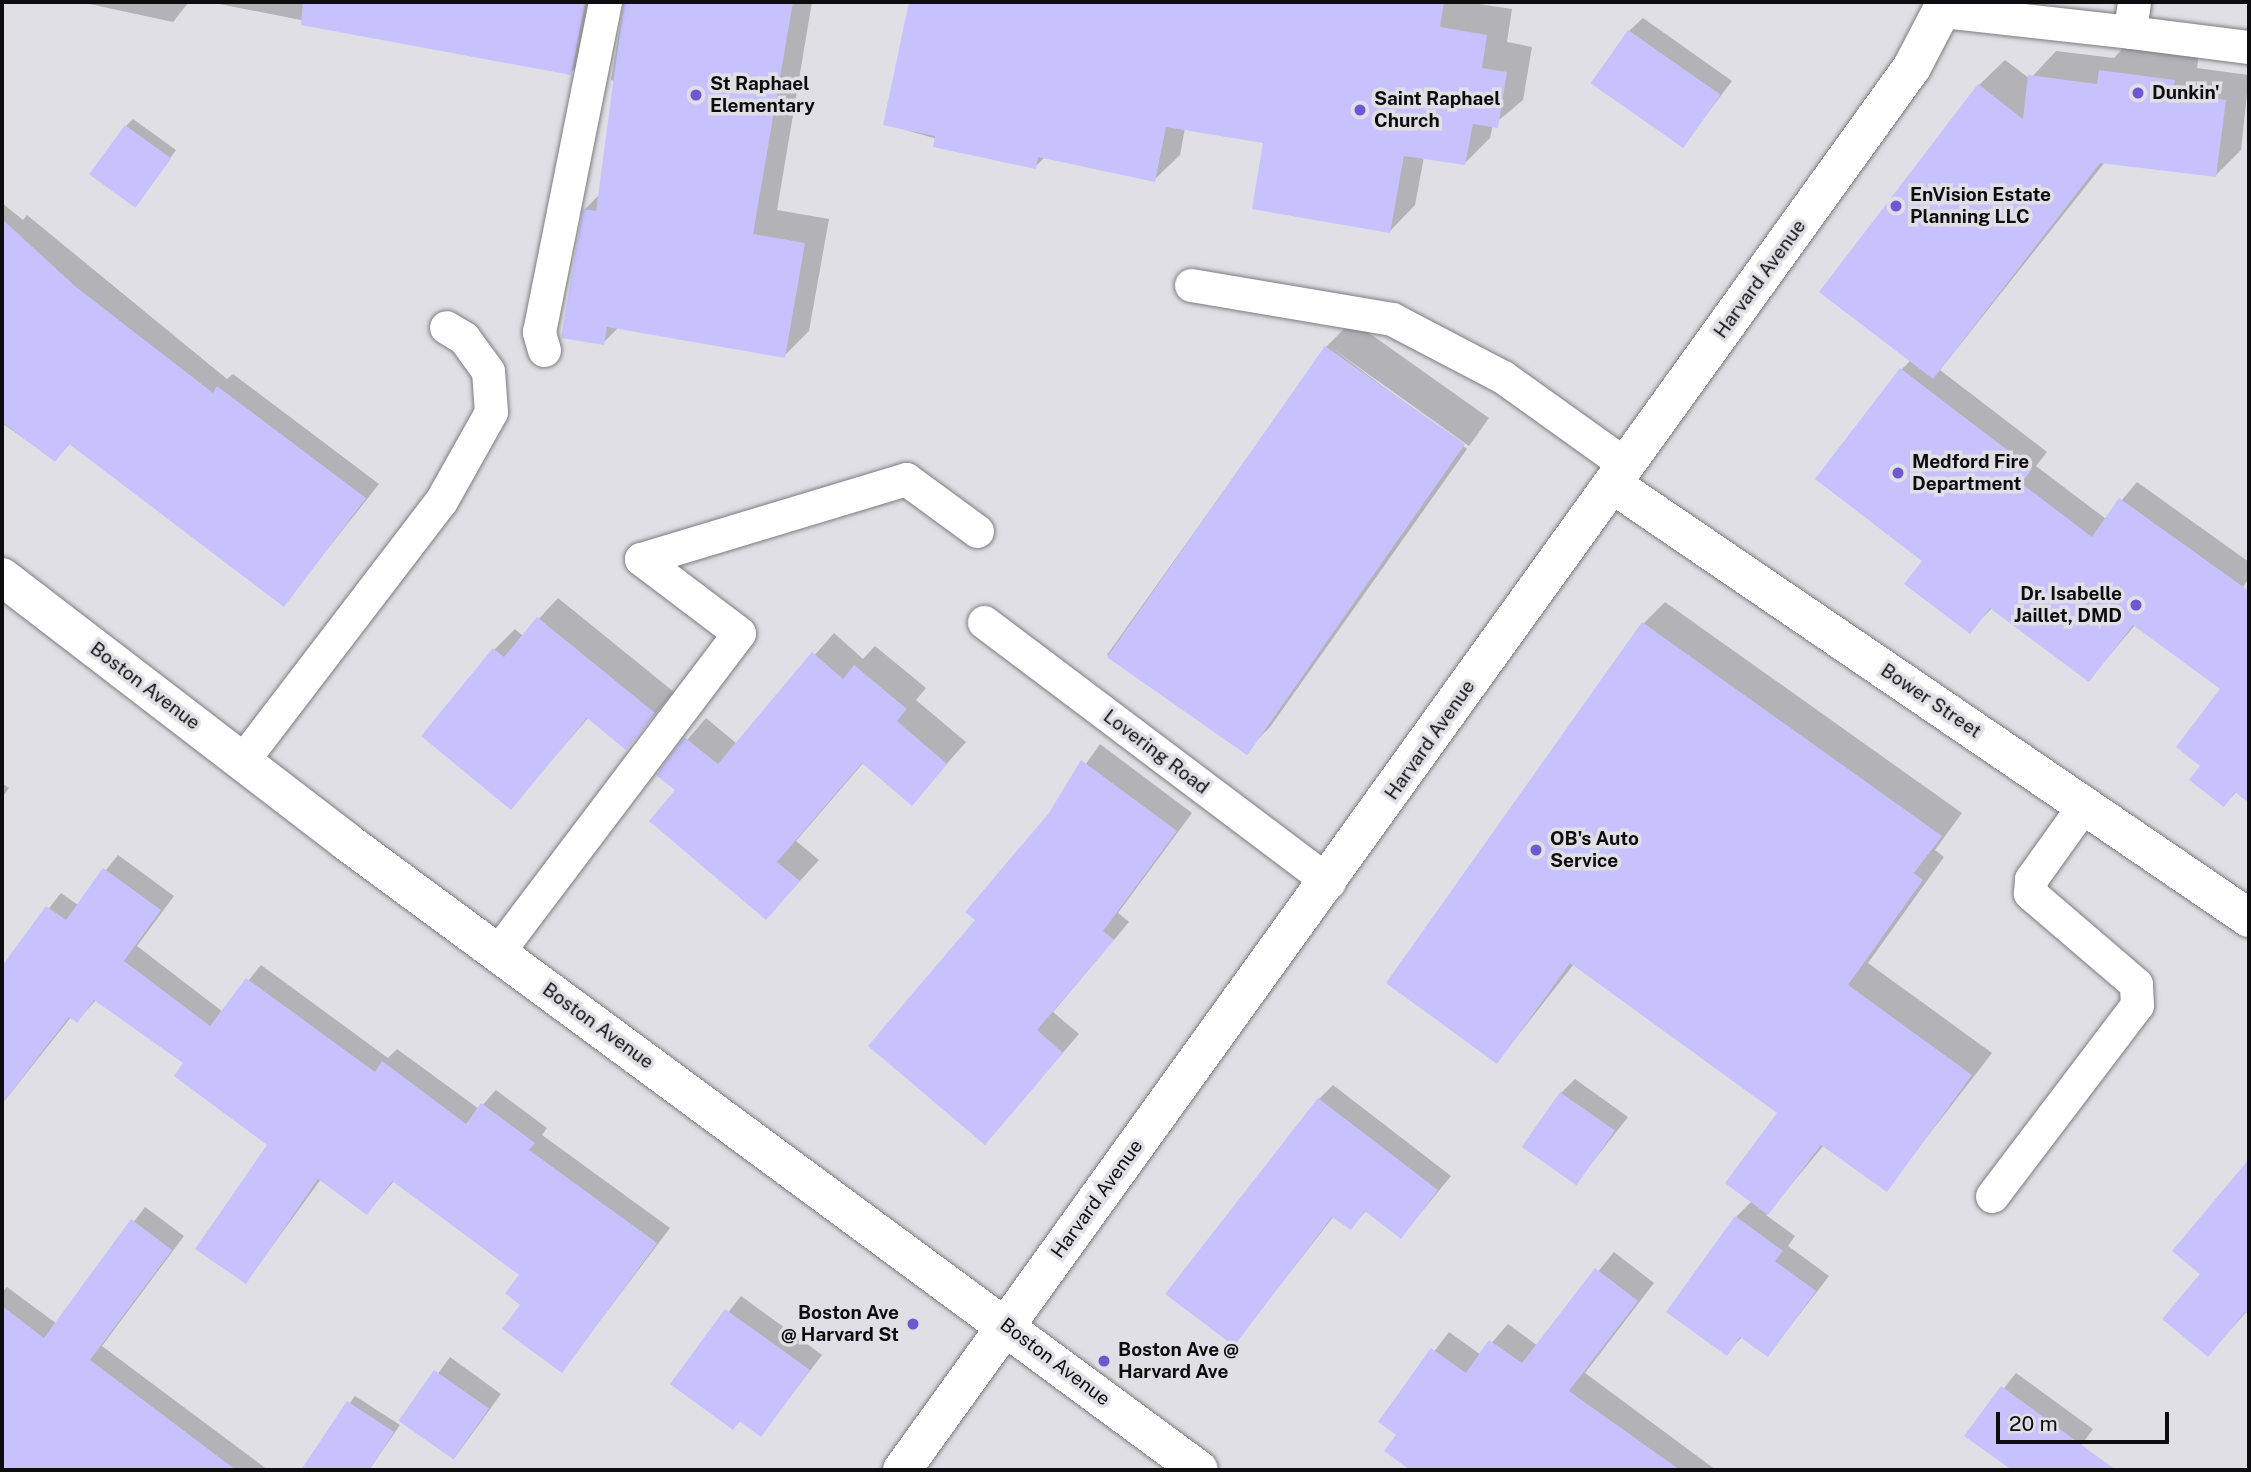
<!DOCTYPE html>
<html>
<head>
<meta charset="utf-8">
<style>
	body { margin:0 }
	#map { position:relative; width:2251px; height:1472px; overflow:hidden; background:#dfdfe5; font-family:"Public Sans",sans-serif }
	div>[style] { position:absolute }
	[style*='--x'] { left:calc(var(--x)*1px); top:calc(var(--y)*1px); width:calc(var(--w)*1px); rotate:calc(var(--a)*1deg) }
	.shadow>* { inset:0; background:#0003; transform-origin:0 0 }
	.building>* { inset:0; background:#c7c2fe; transform-origin:0 0 }
	.roads { filter:drop-shadow(0 0 2px #7d7c81) drop-shadow(0 0 2px #7d7c81) }
	.service>* { height:33px; margin:-16.5px; padding:0 16.5px; transform-origin:16.5px; border-radius:16.5px; background:#fff }
	.minor>* { height:38px; margin:-19px; padding:0 19px; transform-origin:19px; border-radius:19px; background:#fff }
	.tertiary>* { height:38px; margin:-19px; padding:0 19px; transform-origin:19px; border-radius:19px; background:#fff }
	.secondary>* { height:38px; margin:-19px; padding:0 19px; transform-origin:19px; border-radius:19px; background:#fff }
	.dots>* { width:19px; height:19px; translate:-50% -50%; box-sizing:border-box; border:4px solid #dfdfe5; border-radius:50% }
	span { translate:-50% -50%; white-space:nowrap; text-align:center; line-height:1.15; -webkit-text-stroke:7px #dfdfe5; paint-order:stroke }
	.poi-label { font-size:19px; color:#0d0d0f; font-weight:700 }
	.left { translate:0 -50%; text-align:left }
	.right { translate:-100% -50%; text-align:right }
	.street-label { font-size:19px; color:#0d0d0f }
	.frame { position:absolute; inset:0; border:4px solid #0d0d0f; pointer-events:none }
	.scale { position:absolute; left:1996px; top:1412px; width:173px; height:32px; box-sizing:border-box; border:4px solid #0d0d0f; border-top:0; padding-left:9px; font-size:21px; line-height:24px; white-space:nowrap; color:#0d0d0f; -webkit-text-stroke:5px #dfdfe5; paint-order:stroke }
</style>
</head>
<body>
<div id="map">
	<div class="shadow">
		<div style="clip-path:polygon(80px 2px,189px 2px,173px 22px)"></div>
		<div style="clip-path:polygon(209px 2px,606px 2px,595px 48px,570px 73px)"></div>
		<div style="clip-path:polygon(624px 2px,812px 2px,777px 210px,829px 219px,809px 331px,784px 356px,618px 328px,603px 343px,562px 336px,585px 209px,600px 194px,619px 82px,611px 80px)"></div>
		<div style="clip-path:polygon(911px 2px,1466px 2px,1512px 9px,1507px 42px,1532px 47px,1523px 100px,1493px 125px,1490px 138px,1465px 163px,1424px 157px,1415px 205px,1390px 231px,1265px 141px,1185px 128px,1180px 155px,1154px 180px,1045px 157px,1035px 167px,885px 124px)"></div>
		<div style="clip-path:polygon(1643px 18px,1732px 81px,1682px 147px,1629px 31px)"></div>
		<div style="clip-path:polygon(2126px 45px,2199px 54px,2197px 68px,2249px 75px,2241px 150px,2216px 175px,2105px 162px,1940px 370px,2047px 452px,2036px 466px,2106px 519px,2137px 482px,2249px 562px,2249px 578px,2239px 593px,2249px 601px,2249px 795px,2240px 788px,2224px 805px,2203px 766px,2223px 688px,2135px 625px,2089px 680px,1992px 608px,1969px 632px,1924px 560px,1901px 370px,1911px 360px,1979px 85px,2005px 60px,2030px 79px,2056px 51px,2114px 58px)"></div>
		<div style="clip-path:polygon(133px 119px,176px 150px,142px 198px,126px 126px)"></div>
		<div style="clip-path:polygon(2px 203px,23px 220px,27px 215px,227px 379px,233px 374px,379px 484px,284px 604px,71px 443px,54px 460px,2px 423px)"></div>
		<div style="clip-path:polygon(1352px 321px,1489px 418px,1469px 446px,1329px 346px,1467px 449px,1270px 727px,1245px 752px,1107px 655px,1326px 347px)"></div>
		<div style="clip-path:polygon(558px 598px,674px 692px,626px 748px,589px 717px,511px 807px,495px 649px,515px 629px,523px 636px)"></div>
		<div style="clip-path:polygon(1665px 602px,1962px 813px,1935px 850px,1944px 857px,1868px 963px,1992px 1053px,1886px 1190px,1824px 1145px,1766px 1215px,1795px 1236px,1788px 1246px,1829px 1276px,1768px 1355px,1742px 1337px,1726px 1354px,1736px 1217px,1752px 1201px,1779px 1113px,1574px 964px,1497px 1062px,1643px 624px)"></div>
		<div style="clip-path:polygon(834px 633px,863px 659px,875px 646px,926px 688px,916px 700px,966px 742px,912px 803px,864px 762px,796px 841px,819px 860px,766px 918px,677px 790px,658px 774px,706px 718px,737px 744px)"></div>
		<div style="clip-path:polygon(1100px 744px,1192px 813px,1118px 913px,1129px 922px,1053px 1012px,1079px 1034px,985px 1143px,977px 919px)"></div>
		<div style="clip-path:polygon(2px 783px,9px 788px,2px 798px)"></div>
		<div style="clip-path:polygon(118px 855px,174px 896px,137px 946px,223px 1012px,261px 965px,388px 1058px,397px 1049px,479px 1109px,496px 1090px,547px 1128px,542px 1135px,670px 1228px,562px 1371px,522px 1304px,521px 1275px,394px 1181px,367px 1213px,321px 1179px,246px 1282px,270px 1145px,186px 1062px,96px 1000px,77px 1021px,71px 1017px,2px 1104px,2px 997px,18px 977px,3px 967px,61px 893px,78px 905px)"></div>
		<div style="clip-path:polygon(1575px 1079px,1628px 1117px,1576px 1183px,1561px 1093px)"></div>
		<div style="clip-path:polygon(1333px 1085px,1451px 1176px,1401px 1237px,1367px 1210px,1350px 1228px,1334px 1216px,1234px 1344px,1319px 1099px)"></div>
		<div style="clip-path:polygon(2249px 1162px,2249px 1309px,2208px 1355px,2202px 1274px,2174px 1251px)"></div>
		<div style="clip-path:polygon(145px 1207px,184px 1236px,102px 1346px,268px 1470px,12px 1470px,2px 1463px,2px 1292px,7px 1287px,57px 1324px)"></div>
		<div style="clip-path:polygon(1614px 1252px,1654px 1283px,1585px 1373px,1716px 1470px,1413px 1470px,1386px 1451px,1399px 1434px,1381px 1421px,1449px 1332px,1481px 1355px,1508px 1324px,1538px 1346px)"></div>
		<div style="clip-path:polygon(741px 1296px,822px 1355px,761px 1435px,741px 1420px,733px 1428px,673px 1384px)"></div>
		<div style="left:450px;top:1357px;width:63px;height:79px;rotate:36deg"></div>
		<div style="clip-path:polygon(2016px 1373px,2093px 1429px,2063px 1470px,2015px 1470px,1967px 1435px)"></div>
		<div style="clip-path:polygon(355px 1396px,400px 1425px,369px 1470px,353px 1470px,318px 1447px)"></div>
	</div>
	<div class="building">
		<div style="clip-path:polygon(303px 2px,585px 2px,571px 75px,301px 25px)"></div>
		<div style="clip-path:polygon(624px 2px,793px 2px,753px 234px,805px 243px,785px 358px,607px 327px,604px 345px,561px 338px,583px 209px,596px 211px)"></div>
		<div style="clip-path:polygon(909px 2px,1444px 2px,1440px 27px,1487px 35px,1482px 68px,1507px 72px,1498px 128px,1473px 124px,1465px 165px,1404px 156px,1390px 233px,1252px 209px,1263px 143px,1166px 127px,1155px 182px,1038px 157px,1036px 169px,933px 147px,935px 136px,883px 125px)"></div>
		<div style="left:1628px;top:30px;width:113px;height:65px;rotate:35deg"></div>
		<div style="clip-path:polygon(2099px 70px,2175px 80px,2173px 93px,2226px 100px,2216px 177px,2100px 163px,1933px 379px,1819px 292px,1978px 84px,2023px 119px,2028px 75px,2097px 84px)"></div>
		<div style="left:125px;top:125px;width:57px;height:61px;rotate:36deg"></div>
		<div style="clip-path:polygon(2px 219px,76px 287px,213px 393px,217px 386px,366px 498px,284px 607px,69px 444px,55px 462px,2px 422px)"></div>
		<div style="left:1325px;top:346px;width:171px;height:380px;rotate:35deg"></div>
		<div style="clip-path:polygon(1900px 368px,2032px 469px,2021px 483px,2092px 537px,2119px 498px,2249px 591px,2249px 803px,2235px 792px,2224px 807px,2189px 780px,2200px 766px,2176px 747px,2220px 689px,2133px 625px,2089px 682px,1990px 608px,1970px 634px,1904px 584px,1922px 561px,1815px 479px)"></div>
		<div style="clip-path:polygon(537px 617px,655px 713px,626px 750px,587px 718px,511px 810px,421px 736px,493px 648px,504px 657px)"></div>
		<div style="clip-path:polygon(1642px 622px,1942px 836px,1914px 873px,1923px 880px,1848px 985px,1972px 1075px,1887px 1192px,1821px 1145px,1768px 1215px,1725px 1183px,1777px 1113px,1570px 963px,1497px 1064px,1386px 983px)"></div>
		<div style="clip-path:polygon(812px 652px,843px 679px,854px 665px,907px 709px,897px 721px,947px 764px,912px 806px,862px 763px,777px 862px,800px 881px,766px 920px,649px 821px,675px 790px,656px 775px,684px 737px,718px 764px)"></div>
		<div style="clip-path:polygon(1081px 760px,1177px 831px,1103px 931px,1114px 940px,1037px 1030px,1063px 1053px,985px 1145px,868px 1046px,975px 920px,965px 912px,1049px 813px)"></div>
		<div style="clip-path:polygon(103px 868px,161px 910px,124px 961px,210px 1026px,246px 978px,375px 1072px,382px 1061px,466px 1124px,481px 1103px,535px 1143px,529px 1150px,657px 1243px,562px 1373px,502px 1329px,520px 1305px,505px 1293px,519px 1275px,392px 1181px,367px 1215px,318px 1179px,246px 1284px,195px 1249px,267px 1145px,174px 1076px,183px 1063px,94px 1000px,77px 1023px,69px 1017px,2px 1104px,2px 966px,46px 906px,66px 920px)"></div>
		<div style="left:1560px;top:1092px;width:67px;height:67px;rotate:35deg"></div>
		<div style="clip-path:polygon(1318px 1098px,1438px 1190px,1401px 1239px,1365px 1211px,1351px 1230px,1332px 1217px,1234px 1346px,1165px 1294px)"></div>
		<div style="clip-path:polygon(2249px 1159px,2249px 1316px,2245px 1312px,2208px 1357px,2162px 1319px,2200px 1274px,2172px 1251px)"></div>
		<div style="clip-path:polygon(1735px 1216px,1783px 1251px,1775px 1261px,1816px 1291px,1768px 1357px,1740px 1337px,1727px 1356px,1666px 1312px)"></div>
		<div style="clip-path:polygon(131px 1219px,172px 1250px,90px 1360px,236px 1470px,2px 1470px,2px 1306px,44px 1338px)"></div>
		<div style="clip-path:polygon(1595px 1268px,1638px 1301px,1569px 1391px,1680px 1470px,1410px 1470px,1384px 1451px,1396px 1435px,1378px 1422px,1431px 1348px,1466px 1373px,1489px 1340px,1522px 1363px)"></div>
		<div style="clip-path:polygon(725px 1309px,810px 1370px,761px 1437px,739px 1421px,733px 1430px,670px 1384px)"></div>
		<div style="left:434px;top:1370px;width:67px;height:62px;rotate:35deg"></div>
		<div style="clip-path:polygon(2001px 1386px,2116px 1470px,2012px 1470px,1964px 1436px)"></div>
		<div style="clip-path:polygon(347px 1401px,394px 1432px,369px 1470px,301px 1470px)"></div>
	</div>
	<div class="roads">
		<div class="service">
			<div style="--x:2134;--y:2;--w:30;--a:98"></div>
			<div style="--x:2130;--y:32;--w:120;--a:7.2"></div>
			<div style="--x:1943;--y:11;--w:188;--a:6.4"></div>
			<div style="--x:1191;--y:285;--w:204;--a:9.6"></div>
			<div style="--x:1392;--y:319;--w:125;--a:27.6"></div>
			<div style="--x:1503;--y:377;--w:151;--a:35.6"></div>
			<div style="--x:544;--y:350;--w:19;--a:-106"></div>
			<div style="--x:539;--y:332;--w:337;--a:-78.7"></div>
			<div style="--x:984;--y:622;--w:432;--a:37"></div>
			<div style="--x:242;--y:761;--w:327;--a:-52.6"></div>
			<div style="--x:441;--y:501;--w:102;--a:-60.7"></div>
			<div style="--x:491;--y:412;--w:41;--a:-94.2"></div>
			<div style="--x:488;--y:371;--w:41;--a:-126"></div>
			<div style="--x:464;--y:338;--w:21;--a:-149"></div>
			<div style="--x:497;--y:953;--w:401;--a:-52.9"></div>
			<div style="--x:739;--y:633;--w:123;--a:-142.9"></div>
			<div style="--x:641;--y:559;--w:277;--a:-16.8"></div>
			<div style="--x:906;--y:479;--w:88;--a:36.2"></div>
			<div style="--x:1992;--y:1196;--w:240;--a:-52.8"></div>
			<div style="--x:2137;--y:1005;--w:21;--a:-93"></div>
			<div style="--x:2136;--y:984;--w:140;--a:-139.4"></div>
			<div style="--x:2030;--y:893;--w:14;--a:-86"></div>
			<div style="--x:2031;--y:879;--w:91;--a:-54.4"></div>
		</div>
		<div class="minor">
			<div style="--x:1612;--y:484;--w:771;--a:34.27"></div>
		</div>
		<div class="tertiary">
			<div style="--x:902;--y:1470;--w:1729;--a:-54.25"></div>
			<div style="--x:1912;--y:67;--w:73;--a:-62.4"></div>
		</div>
		<div class="secondary">
			<div style="--x:2;--y:577;--w:435;--a:37.5"></div>
			<div style="--x:347;--y:842;--w:1058;--a:36.39"></div>
		</div>
	</div>
	<div class="dots">
		<div style="left:2138px;top:93px;background:#7057d1"></div>
		<div style="left:696px;top:95px;background:#7057d1"></div>
		<div style="left:1360px;top:110px;background:#7057d1"></div>
		<div style="left:1896px;top:206px;background:#7057d1"></div>
		<div style="left:1898px;top:473px;background:#7057d1"></div>
		<div style="left:2136px;top:605px;background:#7057d1"></div>
		<div style="left:1536px;top:850px;background:#7057d1"></div>
		<div style="left:913px;top:1324px;background:#7057d1"></div>
		<div style="left:1104px;top:1361px;background:#7057d1"></div>
	</div>
	<div class="poi-label">
		<span class="left" style="left:710px;top:95px">St Raphael<br>Elementary</span>
		<span class="left" style="left:2152px;top:93px">Dunkin'</span>
		<span class="left" style="left:1374px;top:110px">Saint Raphael<br>Church</span>
		<span class="left" style="left:1910px;top:206px">EnVision Estate<br>Planning LLC</span>
		<span class="left" style="left:1912px;top:473px">Medford Fire<br>Department</span>
		<span class="right" style="left:2122px;top:605px">Dr. Isabelle<br>Jaillet, DMD</span>
		<span class="left" style="left:1550px;top:850px">OB's Auto<br>Service</span>
		<span class="right" style="left:899px;top:1324px">Boston Ave<br>@ Harvard St</span>
		<span class="left" style="left:1118px;top:1361px">Boston Ave @<br>Harvard Ave</span>
	</div>
	<div class="street-label">
		<span style="left:1760px;top:279px;rotate:-54deg">Harvard Avenue</span>
		<span style="left:145px;top:686px;rotate:37deg">Boston Avenue</span>
		<span style="left:1931px;top:701px;rotate:34deg">Bower Street</span>
		<span style="left:1430px;top:740px;rotate:-55deg">Harvard Avenue</span>
		<span style="left:1156px;top:752px;rotate:37deg">Lovering Road</span>
		<span style="left:598px;top:1026px;rotate:36deg">Boston Avenue</span>
		<span style="left:1097px;top:1199px;rotate:-54deg">Harvard Avenue</span>
		<span style="left:1055px;top:1362px;rotate:37deg">Boston Avenue</span>
	</div>
	<div class="frame"></div>
	<div class="scale">20 m</div>
</div>
</body>
</html>
